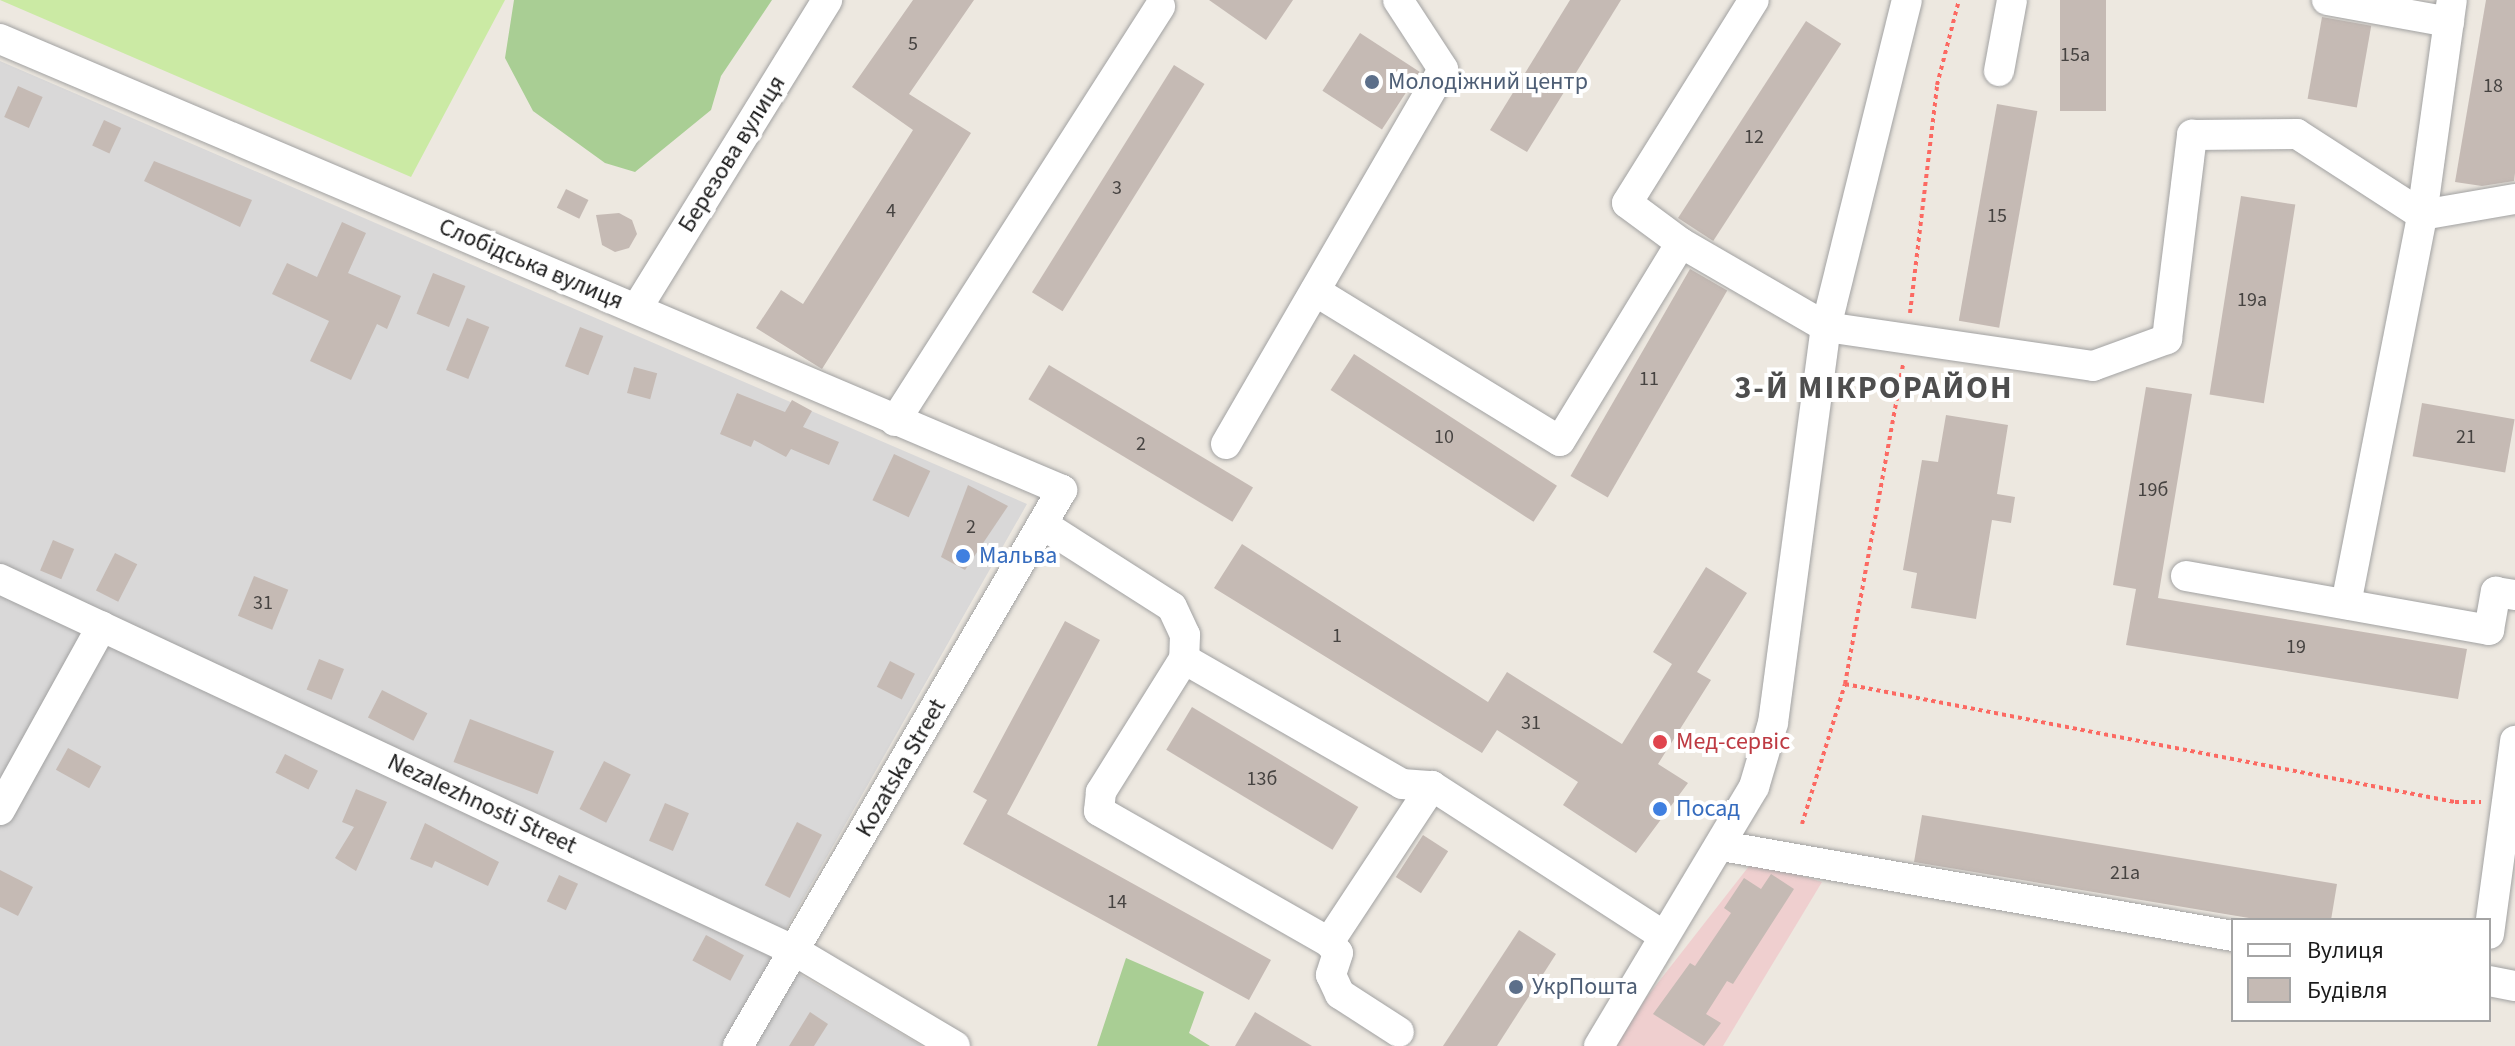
<!DOCTYPE html>
<html>
<head>
<meta charset="utf-8">
<style>
	body { margin:0 }
	#map { position:relative; width:2515px; height:1046px; overflow:hidden; background:#ede8e0; font-family:"Source Sans 3",sans-serif }
	div>[style] { position:absolute }
	[style*='--x'] { left:calc(var(--x)*1px); top:calc(var(--y)*1px); width:calc(var(--w)*1px); rotate:calc(var(--a)*1deg) }
	.residential>* { inset:0; background:#d9d8d8 }
	.commercial>* { inset:0; background:#efcfcf }
	.grass>* { inset:0; background:#cbeaa4 }
	.forest>* { inset:0; background:#a9ce94 }
	.building>* { inset:0; background:#c5bab4; transform-origin:0 0 }
	.path>* { height:4px; margin-top:-2px; transform-origin:0; background:repeating-linear-gradient(90deg,#fc6962 0 4px,transparent 0 8px) }
	.roads { filter:drop-shadow(0 0 2px #a2a2a2) drop-shadow(0 0 2px #a2a2a2) }
	.minor>* { height:30px; margin:-15px; padding:0 15px; transform-origin:15px; border-radius:15px; background:#fff }
	.dots>* { width:22px; height:22px; translate:-50% -50%; box-sizing:border-box; border:4px solid #fff; border-radius:50% }
	span { translate:-50% -50%; white-space:nowrap; text-align:center; line-height:1.15; -webkit-text-stroke:8px #fff; paint-order:stroke }
	.number-label { font-size:20px; color:#464341 }
	.number-label span { -webkit-text-stroke-width:0 }
	.service-label { font-size:24px; color:#4e5e75 }
	.left { translate:0 -50%; text-align:left }
	.street-label { font-size:24px; color:#1b1b1b }
	.shop-label { font-size:24px; color:#366cbe }
	.health-label { font-size:24px; color:#be3a42 }
	.district-label { font-size:32px; color:#4e4e4e; font-weight:700; letter-spacing:2px }
	.legend { position:absolute; left:2231px; top:918px; width:260px; height:104px; box-sizing:border-box; background:#fff; border:2px solid #a4a4a4; margin:0; padding:10px 14px; list-style:none; font-size:24px; color:#1b1b1b }
	.legend li { display:flex; align-items:center; gap:16px; height:40px }
	.legend b { width:40px; border:2px solid #a4a4a4 }
</style>
</head>
<body>
<div id="map">
	<div class="residential">
		<div style="clip-path:polygon(0 61px,1027px 504px,770px 957px,922px 1046px,0 1046px)"></div>
	</div>
	<div class="commercial">
		<div style="clip-path:polygon(1753px 861px,1822px 882px,1723px 1046px,1616px 1046px,1646px 998px)"></div>
	</div>
	<div class="grass">
		<div style="clip-path:polygon(0 0,505px 0,411px 177px)"></div>
	</div>
	<div class="forest">
		<div style="clip-path:polygon(514px 0,772px 0,721px 76px,711px 110px,635px 172px,605px 163px,533px 111px,505px 58px)"></div>
		<div style="clip-path:polygon(1126px 958px,1204px 992px,1189px 1033px,1210px 1046px,1097px 1046px)"></div>
	</div>
	<div class="building">
		<div style="clip-path:polygon(913px 0,974px 0,909px 94px,971px 133px,822px 369px,756px 328px,781px 290px,803px 304px,913px 130px,852px 87px)"></div>
		<div style="clip-path:polygon(1209px 0,1293px 0,1266px 40px)"></div>
		<div style="clip-path:polygon(1570px 0,1621px 0,1527px 152px,1490px 130px)"></div>
		<div style="left:2060px;top:0;width:46px;height:111px"></div>
		<div style="clip-path:polygon(2486px 0,2515px 0,2515px 173px,2514px 181px,2482px 186px,2455px 182px)"></div>
		<div style="left:2322px;top:17px;width:50px;height:83px;rotate:10deg"></div>
		<div style="left:1806px;top:21px;width:42px;height:235px;rotate:33deg"></div>
		<div style="left:1360px;top:33px;width:71px;height:69px;rotate:33deg"></div>
		<div style="left:1174px;top:65px;width:36px;height:268px;rotate:32deg"></div>
		<div style="left:18px;top:86px;width:27px;height:34px;rotate:24deg"></div>
		<div style="left:1997px;top:104px;width:41px;height:220px;rotate:10deg"></div>
		<div style="left:104px;top:120px;width:19px;height:28px;rotate:25deg"></div>
		<div style="clip-path:polygon(154px 161px,252px 200px,240px 227px,144px 181px)"></div>
		<div style="left:566px;top:189px;width:25px;height:21px;rotate:26deg"></div>
		<div style="left:2241px;top:196px;width:55px;height:201px;rotate:9deg"></div>
		<div style="clip-path:polygon(596px 215px,619px 213px,632px 220px,637px 234px,629px 248px,615px 252px,602px 245px)"></div>
		<div style="clip-path:polygon(342px 222px,366px 233px,348px 273px,401px 296px,387px 329px,377px 324px,351px 380px,310px 361px,329px 321px,272px 294px,287px 263px,317px 277px)"></div>
		<div style="left:1690px;top:269px;width:43px;height:239px;rotate:30deg"></div>
		<div style="left:433px;top:273px;width:35px;height:44px;rotate:22deg"></div>
		<div style="left:467px;top:318px;width:24px;height:56px;rotate:22deg"></div>
		<div style="left:580px;top:327px;width:25px;height:42px;rotate:21deg"></div>
		<div style="left:1354px;top:354px;width:242px;height:43px;rotate:33deg"></div>
		<div style="left:1049px;top:365px;width:238px;height:40px;rotate:31deg"></div>
		<div style="left:634px;top:367px;width:24px;height:27px;rotate:15deg"></div>
		<div style="clip-path:polygon(2146px 387px,2192px 394px,2158px 598px,2467px 649px,2458px 699px,2126px 645px,2136px 589px,2113px 585px)"></div>
		<div style="clip-path:polygon(737px 393px,785px 412px,792px 400px,812px 411px,803px 427px,839px 442px,829px 465px,791px 449px,786px 457px,754px 440px,751px 447px,720px 434px)"></div>
		<div style="left:2422px;top:403px;width:94px;height:54px;rotate:10deg"></div>
		<div style="clip-path:polygon(1946px 415px,2008px 425px,1997px 494px,2015px 497px,2011px 523px,1992px 520px,1976px 619px,1911px 608px,1917px 573px,1903px 570px,1922px 460px,1938px 462px)"></div>
		<div style="left:894px;top:454px;width:40px;height:51px;rotate:25deg"></div>
		<div style="clip-path:polygon(968px 485px,1008px 506px,965px 570px,941px 557px)"></div>
		<div style="left:53px;top:540px;width:23px;height:33px;rotate:23deg"></div>
		<div style="clip-path:polygon(1242px 544px,1488px 702px,1507px 672px,1622px 744px,1672px 664px,1653px 652px,1706px 567px,1747px 593px,1697px 672px,1711px 680px,1658px 764px,1688px 783px,1636px 853px,1563px 805px,1578px 782px,1497px 730px,1482px 753px,1214px 588px)"></div>
		<div style="left:115px;top:553px;width:25px;height:42px;rotate:27deg"></div>
		<div style="left:254px;top:576px;width:37px;height:43px;rotate:22deg"></div>
		<div style="clip-path:polygon(1065px 621px,1100px 640px,1007px 814px,1271px 960px,1249px 1000px,963px 844px,987px 800px,973px 792px)"></div>
		<div style="left:319px;top:659px;width:27px;height:33px;rotate:22deg"></div>
		<div style="left:890px;top:661px;width:28px;height:29px;rotate:27deg"></div>
		<div style="left:382px;top:690px;width:51px;height:31px;rotate:27deg"></div>
		<div style="left:1192px;top:707px;width:194px;height:50px;rotate:31deg"></div>
		<div style="left:470px;top:719px;width:90px;height:46px;rotate:21deg"></div>
		<div style="left:68px;top:748px;width:38px;height:25px;rotate:29deg"></div>
		<div style="left:285px;top:754px;width:37px;height:21px;rotate:27deg"></div>
		<div style="left:604px;top:761px;width:30px;height:54px;rotate:27deg"></div>
		<div style="clip-path:polygon(356px 789px,387px 802px,356px 871px,335px 858px,354px 827px,342px 822px)"></div>
		<div style="left:665px;top:803px;width:26px;height:41px;rotate:23deg"></div>
		<div style="clip-path:polygon(1922px 815px,2337px 884px,2331px 920px,2261px 920px,1914px 862px)"></div>
		<div style="left:797px;top:822px;width:28px;height:71px;rotate:27deg"></div>
		<div style="clip-path:polygon(425px 823px,499px 862px,488px 886px,435px 861px,432px 868px,410px 859px)"></div>
		<div style="left:1423px;top:835px;width:30px;height:50px;rotate:33deg"></div>
		<div style="clip-path:polygon(0 870px,33px 887px,18px 916px,0 907px)"></div>
		<div style="clip-path:polygon(1771px 874px,1794px 889px,1733px 984px,1727px 981px,1706px 1014px,1721px 1023px,1704px 1046px,1653px 1014px,1690px 963px,1695px 966px,1731px 913px,1724px 908px,1744px 878px,1761px 889px)"></div>
		<div style="left:559px;top:875px;width:21px;height:29px;rotate:25deg"></div>
		<div style="clip-path:polygon(1519px 930px,1556px 954px,1497px 1046px,1443px 1046px)"></div>
		<div style="left:706px;top:935px;width:43px;height:29px;rotate:28deg"></div>
		<div style="clip-path:polygon(810px 1012px,828px 1024px,814px 1046px,789px 1046px)"></div>
		<div style="clip-path:polygon(1255px 1012px,1312px 1046px,1235px 1046px)"></div>
	</div>
	<div class="path">
		<div style="--x:1910;--y:313;--w:230;--a:-83.2"></div>
		<div style="--x:1937;--y:85;--w:88;--a:-75.5"></div>
		<div style="--x:1845;--y:684;--w:621;--a:10.95"></div>
		<div style="--x:2455;--y:802;--w:26;--a:0"></div>
		<div style="--x:1802;--y:824;--w:146;--a:-72.9"></div>
		<div style="--x:1845;--y:684;--w:324;--a:-79.7"></div>
	</div>
	<div class="roads">
		<div class="minor">
			<div style="--x:2327;--y:0;--w:124;--a:10.2"></div>
			<div style="--x:0;--y:39;--w:1154;--a:23.01"></div>
			<div style="--x:1062;--y:490;--w:644;--a:120.23"></div>
			<div style="--x:1999;--y:71;--w:72;--a:-79.6"></div>
			<div style="--x:1681;--y:243;--w:67;--a:-143.5"></div>
			<div style="--x:1627;--y:203;--w:239;--a:-58"></div>
			<div style="--x:1315;--y:291;--w:287;--a:31.5"></div>
			<div style="--x:1560;--y:441;--w:232;--a:-58.6"></div>
			<div style="--x:1681;--y:243;--w:168;--a:30.1"></div>
			<div style="--x:1826;--y:327;--w:270;--a:8.3"></div>
			<div style="--x:2093;--y:366;--w:79;--a:-20"></div>
			<div style="--x:2167;--y:339;--w:206;--a:-83"></div>
			<div style="--x:2192;--y:135;--w:105;--a:-0.5"></div>
			<div style="--x:2297;--y:134;--w:149;--a:32.9"></div>
			<div style="--x:2422;--y:215;--w:94;--a:-9.8"></div>
			<div style="--x:637;--y:308;--w:362;--a:-58.3"></div>
			<div style="--x:895;--y:421;--w:492;--a:-57.4"></div>
			<div style="--x:1226;--y:444;--w:433;--a:-59.9"></div>
			<div style="--x:1443;--y:69;--w:82;--a:-123.1"></div>
			<div style="--x:1042;--y:524;--w:154;--a:32.6"></div>
			<div style="--x:1172;--y:607;--w:31;--a:65"></div>
			<div style="--x:1185;--y:635;--w:24;--a:92"></div>
			<div style="--x:1184;--y:659;--w:157;--a:122"></div>
			<div style="--x:1101;--y:792;--w:19;--a:96"></div>
			<div style="--x:1099;--y:811;--w:265;--a:29.7"></div>
			<div style="--x:1329;--y:942;--w:14;--a:51"></div>
			<div style="--x:1338;--y:953;--w:23;--a:108"></div>
			<div style="--x:1331;--y:975;--w:21;--a:65"></div>
			<div style="--x:1340;--y:994;--w:70;--a:32.8"></div>
			<div style="--x:2186;--y:576;--w:308;--a:10.1"></div>
			<div style="--x:2489;--y:630;--w:39;--a:-80"></div>
			<div style="--x:2496;--y:592;--w:19;--a:9"></div>
			<div style="--x:0;--y:579;--w:878;--a:25.08"></div>
			<div style="--x:795;--y:951;--w:186;--a:30.7"></div>
			<div style="--x:2346;--y:604;--w:396;--a:-78.9"></div>
			<div style="--x:2422;--y:215;--w:217;--a:-82.1"></div>
			<div style="--x:1184;--y:659;--w:251;--a:29.8"></div>
			<div style="--x:1402;--y:784;--w:30;--a:4"></div>
			<div style="--x:1432;--y:786;--w:276;--a:32.9"></div>
			<div style="--x:0;--y:810;--w:210;--a:-61"></div>
			<div style="--x:1722;--y:846;--w:519;--a:9.99"></div>
			<div style="--x:2489;--y:934;--w:195;--a:-82.3"></div>
			<div style="--x:1329;--y:942;--w:187;--a:-56.6"></div>
			<div style="--x:2489;--y:981;--w:26;--a:11"></div>
			<div style="--x:1599;--y:1046;--w:302;--a:-59.1"></div>
			<div style="--x:1754;--y:787;--w:67;--a:-73.5"></div>
			<div style="--x:1773;--y:723;--w:400;--a:-82.4"></div>
			<div style="--x:1826;--y:327;--w:337;--a:-76.1"></div>
		</div>
	</div>
	<div class="dots">
		<div style="left:1372px;top:82px;background:#5c6f8a"></div>
		<div style="left:963px;top:556px;background:#3f7fe0"></div>
		<div style="left:1660px;top:742px;background:#e0444e"></div>
		<div style="left:1660px;top:809px;background:#3f7fe0"></div>
		<div style="left:1516px;top:987px;background:#5c6f8a"></div>
	</div>
	<div class="number-label">
		<span style="left:913px;top:44px">5</span>
		<span style="left:2075px;top:55px">15а</span>
		<span style="left:2493px;top:86px">18</span>
		<span style="left:1754px;top:137px">12</span>
		<span style="left:1117px;top:188px">3</span>
		<span style="left:891px;top:211px">4</span>
		<span style="left:1997px;top:216px">15</span>
		<span style="left:2252px;top:300px">19а</span>
		<span style="left:1649px;top:379px">11</span>
		<span style="left:1444px;top:437px">10</span>
		<span style="left:2466px;top:437px">21</span>
		<span style="left:1141px;top:444px">2</span>
		<span style="left:2153px;top:490px">19б</span>
		<span style="left:971px;top:527px">2</span>
		<span style="left:263px;top:603px">31</span>
		<span style="left:1337px;top:636px">1</span>
		<span style="left:2296px;top:647px">19</span>
		<span style="left:1531px;top:723px">31</span>
		<span style="left:1262px;top:779px">13б</span>
		<span style="left:2125px;top:873px">21а</span>
		<span style="left:1117px;top:902px">14</span>
	</div>
	<div class="service-label">
		<span class="left" style="left:1388px;top:82px">Молодіжний центр</span>
		<span class="left" style="left:1532px;top:987px">УкрПошта</span>
	</div>
	<div class="street-label">
		<span style="left:732px;top:154px;rotate:-58deg">Березова вулиця</span>
		<span style="left:531px;top:264px;rotate:23deg">Слобідська вулиця</span>
		<span style="left:901px;top:768px;rotate:-60deg">Kozatska Street</span>
		<span style="left:482px;top:804px;rotate:25deg">Nezalezhnosti Street</span>
	</div>
	<div class="shop-label">
		<span class="left" style="left:979px;top:556px">Мальва</span>
		<span class="left" style="left:1676px;top:809px">Посад</span>
	</div>
	<div class="health-label">
		<span class="left" style="left:1676px;top:742px">Мед-сервіс</span>
	</div>
	<div class="district-label">
		<span style="left:1874px;top:388px">3-Й МІКРОРАЙОН</span>
	</div>
	<ul class="legend">
	<li><b style="height:10px;background:#fff"></b>Вулиця</li>
	<li><b style="height:22px;background:#c5bab4"></b>Будівля</li>
	</ul>
</div>
</body>
</html>
